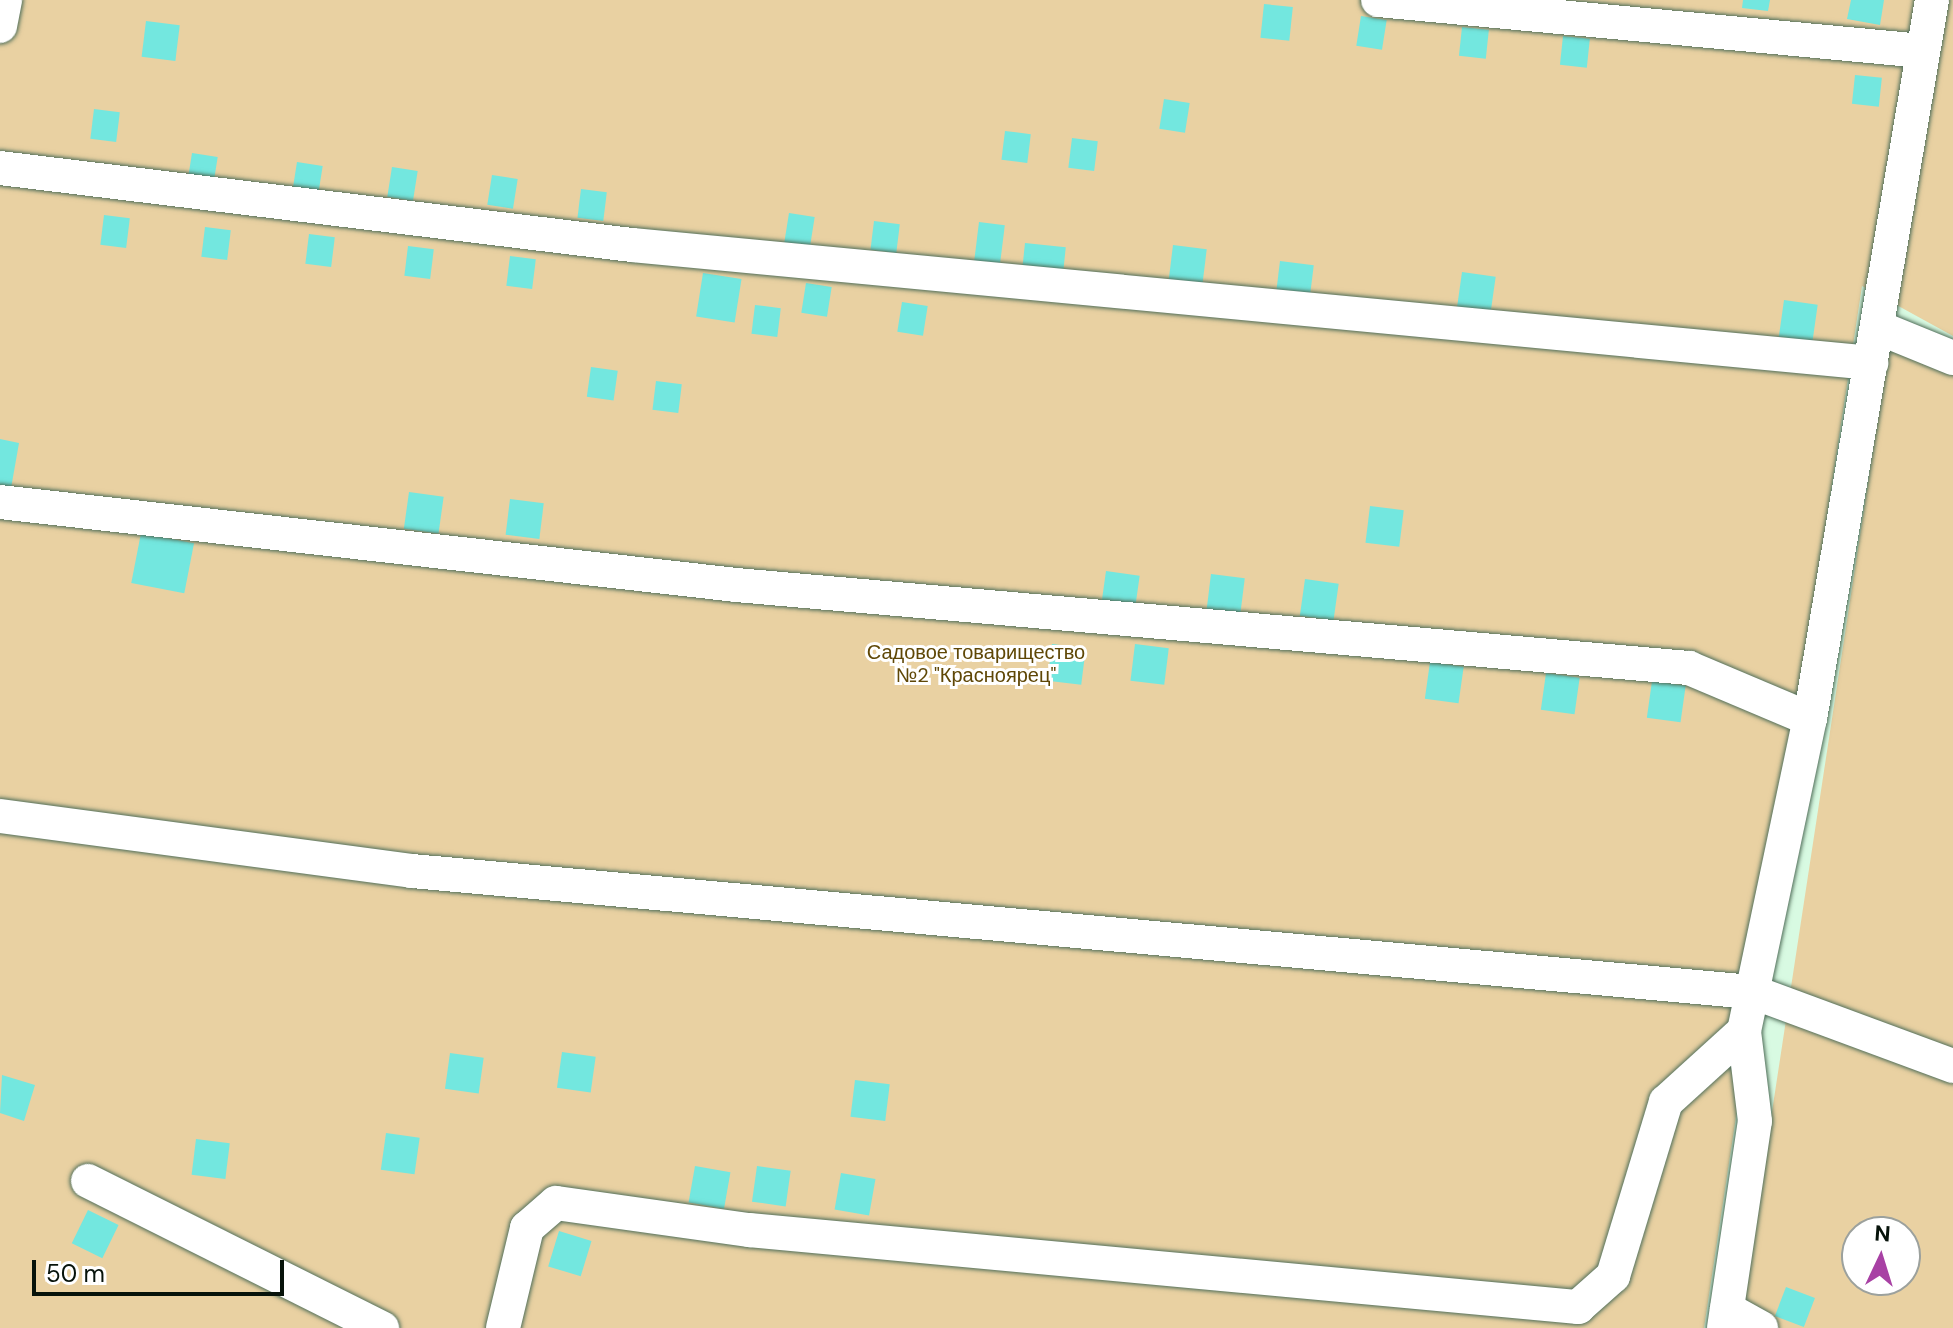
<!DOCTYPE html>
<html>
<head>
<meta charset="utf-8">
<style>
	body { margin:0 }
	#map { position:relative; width:1953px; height:1328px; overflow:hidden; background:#d8fae2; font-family:"DM Sans",sans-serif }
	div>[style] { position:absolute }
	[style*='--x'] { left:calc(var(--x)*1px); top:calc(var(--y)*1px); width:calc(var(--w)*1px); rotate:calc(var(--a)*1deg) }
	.green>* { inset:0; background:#e9d1a2 }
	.building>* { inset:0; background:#73e7df; transform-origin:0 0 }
	.roads { filter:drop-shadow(0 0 2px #516f5a) drop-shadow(0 0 2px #516f5a) }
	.minor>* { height:34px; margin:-17px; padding:0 17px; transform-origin:17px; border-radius:17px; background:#fff }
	span { translate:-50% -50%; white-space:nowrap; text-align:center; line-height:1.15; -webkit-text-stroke:6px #fff; paint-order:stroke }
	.park-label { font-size:20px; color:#5f4706 }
	.north { position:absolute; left:1841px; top:1216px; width:80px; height:80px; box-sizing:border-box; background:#fff; border:2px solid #9ca19d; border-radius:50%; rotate:4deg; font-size:22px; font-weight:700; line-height:32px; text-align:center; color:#07130b }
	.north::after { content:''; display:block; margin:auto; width:28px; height:36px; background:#a841a4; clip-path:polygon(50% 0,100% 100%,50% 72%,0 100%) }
	.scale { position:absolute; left:32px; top:1260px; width:252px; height:36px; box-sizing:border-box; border:4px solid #07130b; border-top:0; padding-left:10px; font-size:24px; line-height:28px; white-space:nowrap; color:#07130b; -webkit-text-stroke:6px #fff; paint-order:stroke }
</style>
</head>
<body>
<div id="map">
	<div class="green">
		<div style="clip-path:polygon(0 0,1953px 0,1953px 336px,1862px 286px,1704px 1328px,0 1328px)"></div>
		<div style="clip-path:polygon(evenodd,1889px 345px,1953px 372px,1953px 1328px,1739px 1328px,1889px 345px,1857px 1232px,1905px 1232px,1905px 1280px,1857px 1280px,1857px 1232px)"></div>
	</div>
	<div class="building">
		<div style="clip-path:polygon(1743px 0,1770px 0,1768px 11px,1742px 8px)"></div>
		<div style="clip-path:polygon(1851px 0,1884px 0,1880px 25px,1847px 19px)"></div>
		<div style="left:1264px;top:4px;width:29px;height:34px;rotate:6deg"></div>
		<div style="left:1361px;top:16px;width:26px;height:30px;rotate:9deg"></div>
		<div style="left:146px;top:21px;width:34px;height:36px;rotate:7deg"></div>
		<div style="left:1462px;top:27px;width:27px;height:29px;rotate:6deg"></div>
		<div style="left:1563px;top:36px;width:27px;height:29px;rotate:6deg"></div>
		<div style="left:1855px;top:75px;width:27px;height:29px;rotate:6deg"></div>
		<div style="left:1164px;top:99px;width:26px;height:30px;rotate:9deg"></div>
		<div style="left:94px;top:109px;width:26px;height:30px;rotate:7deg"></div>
		<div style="left:1005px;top:131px;width:26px;height:29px;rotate:7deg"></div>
		<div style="left:1072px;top:138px;width:26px;height:30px;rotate:7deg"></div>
		<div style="left:192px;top:153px;width:26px;height:30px;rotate:9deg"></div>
		<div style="left:297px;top:162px;width:26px;height:30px;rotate:9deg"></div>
		<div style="left:392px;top:167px;width:26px;height:30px;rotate:9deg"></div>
		<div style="left:492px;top:175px;width:26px;height:30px;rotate:9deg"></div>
		<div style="left:581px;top:189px;width:26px;height:29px;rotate:7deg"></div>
		<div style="left:789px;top:213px;width:26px;height:31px;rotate:9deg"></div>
		<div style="left:104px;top:215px;width:26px;height:30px;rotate:7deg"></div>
		<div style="left:874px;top:221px;width:26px;height:29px;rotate:7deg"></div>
		<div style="left:979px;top:222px;width:26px;height:45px;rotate:7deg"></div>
		<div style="left:205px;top:227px;width:26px;height:30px;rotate:7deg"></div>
		<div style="left:309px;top:234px;width:26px;height:30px;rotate:7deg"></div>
		<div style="left:1025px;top:243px;width:41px;height:29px;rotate:6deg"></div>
		<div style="left:1173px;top:245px;width:34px;height:37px;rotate:7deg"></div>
		<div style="left:408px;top:246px;width:26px;height:30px;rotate:7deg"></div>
		<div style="left:510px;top:256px;width:26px;height:30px;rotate:7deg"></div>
		<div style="left:1280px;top:261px;width:34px;height:36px;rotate:7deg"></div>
		<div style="left:1462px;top:272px;width:34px;height:37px;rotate:8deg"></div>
		<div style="left:703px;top:273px;width:39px;height:44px;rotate:9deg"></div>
		<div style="left:806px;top:283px;width:26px;height:30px;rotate:9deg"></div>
		<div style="left:1784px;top:300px;width:34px;height:37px;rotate:8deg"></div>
		<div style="left:902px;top:302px;width:26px;height:30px;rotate:9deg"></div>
		<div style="left:755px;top:305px;width:26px;height:29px;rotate:7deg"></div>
		<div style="left:591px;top:367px;width:27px;height:30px;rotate:8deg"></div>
		<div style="left:656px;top:381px;width:26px;height:29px;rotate:7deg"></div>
		<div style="clip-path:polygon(0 439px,19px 443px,10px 494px,0 492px)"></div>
		<div style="left:409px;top:492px;width:35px;height:37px;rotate:8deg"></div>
		<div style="left:510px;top:499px;width:34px;height:36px;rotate:7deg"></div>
		<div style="left:1370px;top:506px;width:34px;height:37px;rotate:7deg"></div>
		<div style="left:141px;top:533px;width:54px;height:51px;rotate:11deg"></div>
		<div style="left:1106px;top:571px;width:34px;height:37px;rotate:8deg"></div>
		<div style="left:1211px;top:574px;width:34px;height:36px;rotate:7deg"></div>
		<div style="left:1305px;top:579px;width:34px;height:37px;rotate:8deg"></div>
		<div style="left:1052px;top:644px;width:34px;height:37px;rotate:7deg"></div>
		<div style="left:1135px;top:644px;width:34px;height:37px;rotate:7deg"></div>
		<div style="left:1430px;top:662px;width:34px;height:37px;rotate:8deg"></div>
		<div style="left:1546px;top:673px;width:34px;height:37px;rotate:8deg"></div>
		<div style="left:1652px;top:681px;width:34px;height:37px;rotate:8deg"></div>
		<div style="left:562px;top:1052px;width:34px;height:36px;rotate:8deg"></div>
		<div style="left:450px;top:1053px;width:34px;height:36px;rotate:8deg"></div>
		<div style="clip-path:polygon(2px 1075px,35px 1085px,24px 1121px,0 1113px)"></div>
		<div style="left:855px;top:1080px;width:35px;height:37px;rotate:7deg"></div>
		<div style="left:386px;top:1133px;width:34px;height:37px;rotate:8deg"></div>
		<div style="left:196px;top:1139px;width:34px;height:36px;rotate:7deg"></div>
		<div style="left:695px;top:1166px;width:36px;height:37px;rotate:10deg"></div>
		<div style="left:757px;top:1166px;width:34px;height:36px;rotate:8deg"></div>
		<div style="left:841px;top:1173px;width:35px;height:37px;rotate:10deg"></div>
		<div style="left:88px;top:1210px;width:34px;height:37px;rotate:26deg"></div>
		<div style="left:559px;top:1231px;width:34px;height:37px;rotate:17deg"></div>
		<div style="left:1786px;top:1287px;width:31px;height:31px;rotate:21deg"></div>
	</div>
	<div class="roads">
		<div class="minor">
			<div style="--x:1378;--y:0;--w:547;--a:5.35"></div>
			<div style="--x:0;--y:26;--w:26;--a:-79"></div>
			<div style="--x:0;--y:168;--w:637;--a:6.95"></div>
			<div style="--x:632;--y:245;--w:1245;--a:5.44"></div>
			<div style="--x:1877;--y:327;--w:82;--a:22.2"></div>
			<div style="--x:0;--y:502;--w:741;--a:6.43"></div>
			<div style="--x:736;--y:585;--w:957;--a:4.98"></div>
			<div style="--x:1689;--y:668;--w:131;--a:22.9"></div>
			<div style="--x:0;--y:816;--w:416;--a:7.6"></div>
			<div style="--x:412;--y:871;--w:1346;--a:5.16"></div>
			<div style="--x:1753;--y:992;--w:213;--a:20.3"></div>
			<div style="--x:88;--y:1181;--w:329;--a:26.6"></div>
			<div style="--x:1727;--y:1309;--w:39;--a:29"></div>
			<div style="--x:503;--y:1328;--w:103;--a:-76.5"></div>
			<div style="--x:527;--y:1228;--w:38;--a:-41"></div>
			<div style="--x:556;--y:1203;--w:195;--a:8"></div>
			<div style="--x:749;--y:1230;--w:833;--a:5.31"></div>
			<div style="--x:1578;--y:1307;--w:47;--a:-41.5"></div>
			<div style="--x:1613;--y:1276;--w:182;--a:-73.1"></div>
			<div style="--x:1666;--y:1102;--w:105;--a:-42.3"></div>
			<div style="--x:1724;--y:1328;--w:209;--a:-81.5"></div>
			<div style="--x:1755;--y:1121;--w:91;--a:-97"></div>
			<div style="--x:1744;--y:1031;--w:319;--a:-78.1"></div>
			<div style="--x:1810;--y:719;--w:729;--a:-80.37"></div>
		</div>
	</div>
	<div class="park-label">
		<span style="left:976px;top:664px">Садовое товарищество<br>№2 "Красноярец"</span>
	</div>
	<div class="north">N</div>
	<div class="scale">50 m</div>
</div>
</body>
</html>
